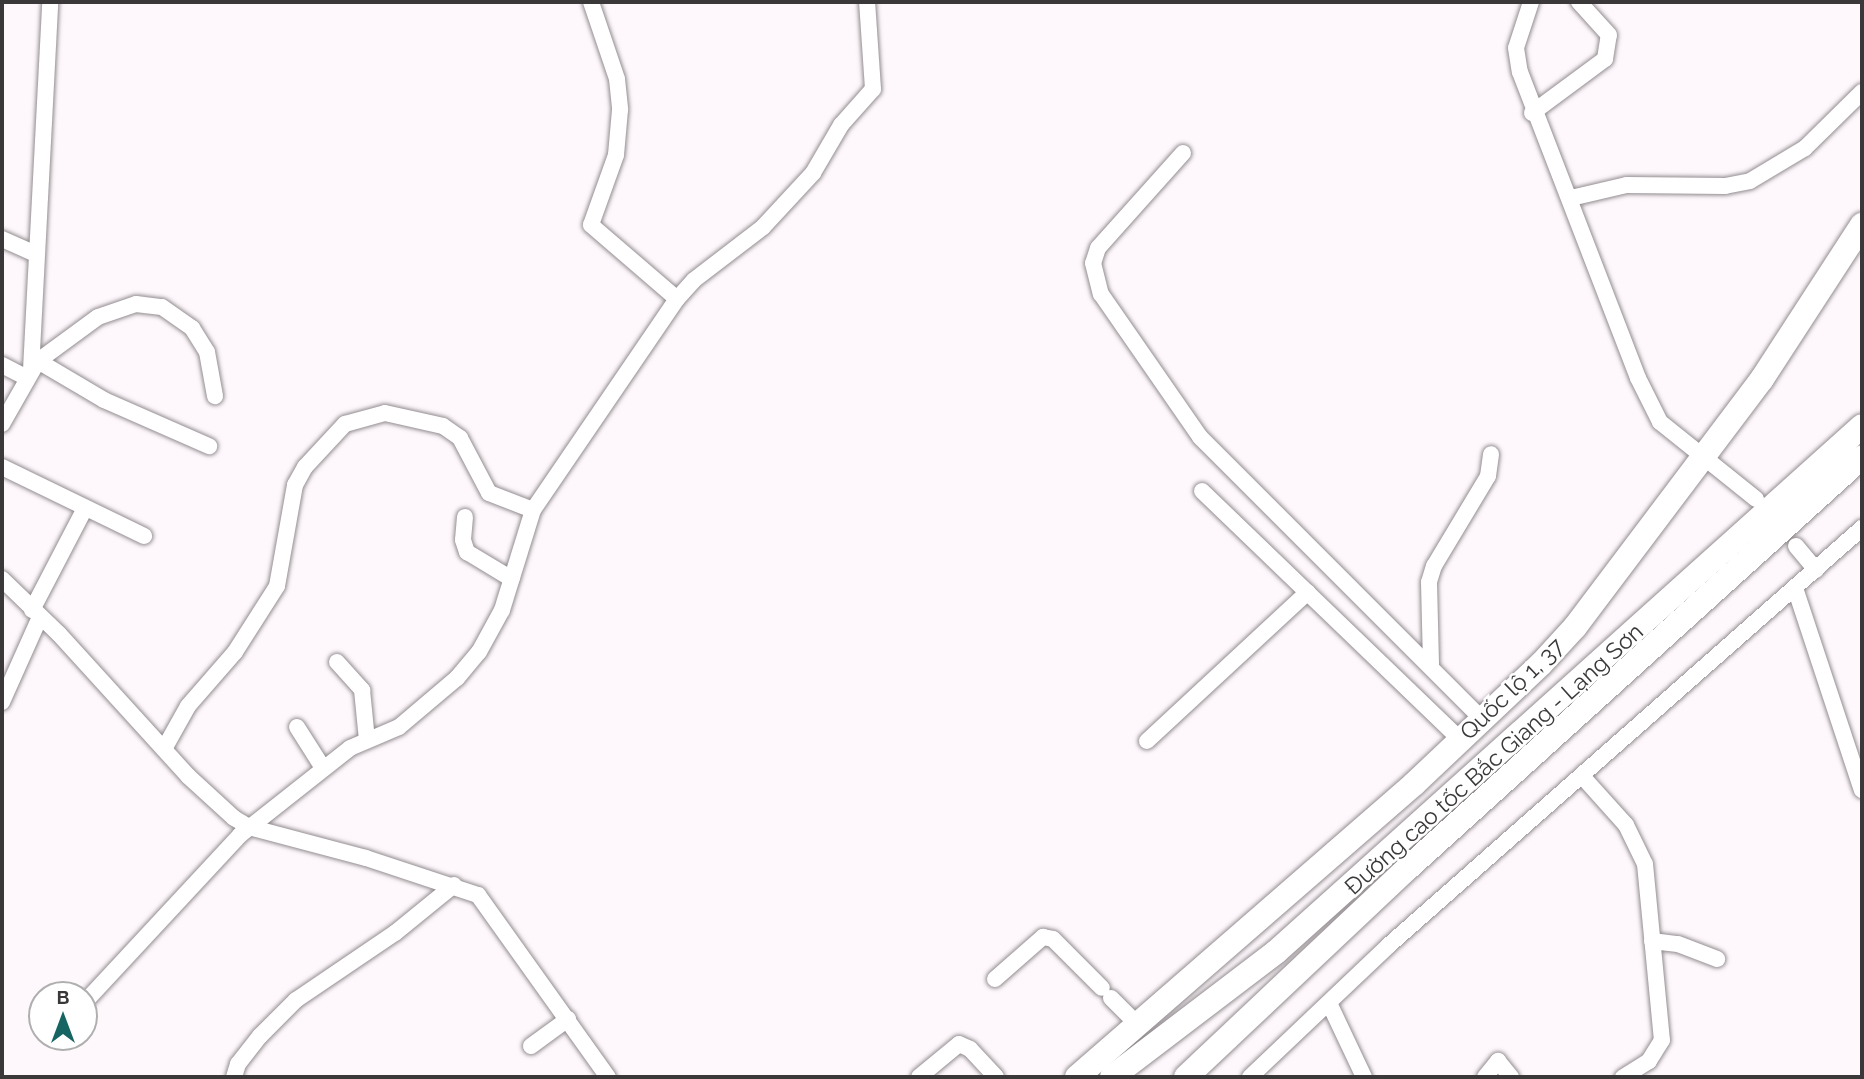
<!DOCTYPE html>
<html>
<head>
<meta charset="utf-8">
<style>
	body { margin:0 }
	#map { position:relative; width:1864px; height:1079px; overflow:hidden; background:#fef8fc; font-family:Raleway,sans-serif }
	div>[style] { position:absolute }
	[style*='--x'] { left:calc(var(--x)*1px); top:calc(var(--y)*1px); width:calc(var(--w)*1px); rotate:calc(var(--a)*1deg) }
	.roads { filter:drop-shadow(0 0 2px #928c90) drop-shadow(0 0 2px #928c90) }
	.minor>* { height:16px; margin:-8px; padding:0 8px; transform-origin:8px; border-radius:8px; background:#fff }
	.highway>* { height:24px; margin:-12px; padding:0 12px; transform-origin:12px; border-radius:12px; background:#fff }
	span { translate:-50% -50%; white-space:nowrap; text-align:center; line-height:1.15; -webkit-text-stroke:5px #fff; paint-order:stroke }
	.street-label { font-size:23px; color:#3a3839 }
	.frame { position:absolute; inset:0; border:4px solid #3a3839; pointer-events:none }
	.north { position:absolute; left:28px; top:981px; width:70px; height:70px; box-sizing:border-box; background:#fff; border:2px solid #b0afb0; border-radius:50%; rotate:0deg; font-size:19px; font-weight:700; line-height:28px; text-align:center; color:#3a3839 }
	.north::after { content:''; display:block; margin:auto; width:24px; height:32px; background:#176562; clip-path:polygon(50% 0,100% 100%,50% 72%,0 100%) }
</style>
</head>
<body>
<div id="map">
	<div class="roads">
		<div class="minor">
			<div style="--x:591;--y:2;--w:81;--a:71.3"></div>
			<div style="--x:617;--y:79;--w:31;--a:84"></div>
			<div style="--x:620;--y:110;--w:45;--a:95.1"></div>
			<div style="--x:616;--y:155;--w:74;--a:109.7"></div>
			<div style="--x:591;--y:225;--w:113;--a:40.7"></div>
			<div style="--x:1531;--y:2;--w:48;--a:108.1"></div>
			<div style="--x:1516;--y:48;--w:24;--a:81"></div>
			<div style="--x:1520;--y:72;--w:328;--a:68.9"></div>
			<div style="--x:1638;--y:378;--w:49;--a:63.4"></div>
			<div style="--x:1660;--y:422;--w:123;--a:38.7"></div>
			<div style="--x:1532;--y:113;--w:91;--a:-36.5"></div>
			<div style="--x:1605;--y:59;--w:24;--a:-81"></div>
			<div style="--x:1609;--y:35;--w:45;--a:-132.3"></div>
			<div style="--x:1183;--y:153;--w:127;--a:131.8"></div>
			<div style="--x:1098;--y:248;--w:16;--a:108"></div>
			<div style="--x:1093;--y:263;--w:32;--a:76"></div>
			<div style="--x:1101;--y:294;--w:174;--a:55.3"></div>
			<div style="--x:1200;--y:437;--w:400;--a:45"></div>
			<div style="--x:1571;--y:198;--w:57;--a:-13.1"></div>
			<div style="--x:1627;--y:185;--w:98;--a:0.6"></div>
			<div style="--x:1725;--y:186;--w:25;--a:-11"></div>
			<div style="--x:1750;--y:181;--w:64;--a:-31"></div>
			<div style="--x:1805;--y:148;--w:80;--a:-44.5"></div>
			<div style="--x:2;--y:239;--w:36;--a:24"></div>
			<div style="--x:38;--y:361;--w:77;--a:30.6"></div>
			<div style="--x:104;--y:400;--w:115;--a:23.7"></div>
			<div style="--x:2;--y:365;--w:27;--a:27"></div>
			<div style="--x:31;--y:370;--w:368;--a:-87"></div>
			<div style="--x:2;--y:424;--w:73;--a:-60.3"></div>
			<div style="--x:38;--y:361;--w:74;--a:-36.3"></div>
			<div style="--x:98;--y:317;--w:40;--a:-18.9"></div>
			<div style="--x:136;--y:304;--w:26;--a:7"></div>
			<div style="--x:162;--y:307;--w:37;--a:35"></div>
			<div style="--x:192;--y:328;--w:28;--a:58"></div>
			<div style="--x:207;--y:352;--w:45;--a:79.7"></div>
			<div style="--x:2;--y:467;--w:158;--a:25.9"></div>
			<div style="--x:1202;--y:491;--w:359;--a:43.9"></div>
			<div style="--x:465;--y:517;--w:23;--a:95"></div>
			<div style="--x:463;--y:540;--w:13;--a:72"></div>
			<div style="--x:467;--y:552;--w:52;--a:31"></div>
			<div style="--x:1796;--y:546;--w:31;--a:50"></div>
			<div style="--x:2;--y:579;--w:79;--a:44"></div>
			<div style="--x:59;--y:634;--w:192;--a:47.7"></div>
			<div style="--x:188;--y:776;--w:62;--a:42.4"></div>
			<div style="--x:234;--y:818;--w:17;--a:31"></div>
			<div style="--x:249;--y:827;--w:121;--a:14.8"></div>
			<div style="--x:366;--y:858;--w:118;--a:18.3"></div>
			<div style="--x:478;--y:895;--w:224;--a:54.5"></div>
			<div style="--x:1795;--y:588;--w:213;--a:71.7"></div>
			<div style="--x:32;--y:610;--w:115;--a:-62.5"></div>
			<div style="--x:337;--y:662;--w:38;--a:48"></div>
			<div style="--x:362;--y:690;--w:50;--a:84.3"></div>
			<div style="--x:1431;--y:664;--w:82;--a:-91.4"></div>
			<div style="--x:1429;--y:582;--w:17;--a:-73"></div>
			<div style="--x:1434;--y:566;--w:105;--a:-59"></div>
			<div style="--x:1488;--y:476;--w:22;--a:-82"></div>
			<div style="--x:2;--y:702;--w:93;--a:-65.9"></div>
			<div style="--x:297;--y:727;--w:49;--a:57.6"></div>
			<div style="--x:1147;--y:741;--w:219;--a:-42.8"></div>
			<div style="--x:164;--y:749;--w:49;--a:-60.8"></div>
			<div style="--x:188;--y:706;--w:72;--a:-49"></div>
			<div style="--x:235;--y:652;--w:78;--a:-57.5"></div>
			<div style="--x:277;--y:586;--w:103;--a:-79.9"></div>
			<div style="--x:295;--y:485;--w:21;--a:-61"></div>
			<div style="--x:305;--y:467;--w:59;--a:-47.1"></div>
			<div style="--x:345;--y:424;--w:41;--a:-15.4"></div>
			<div style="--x:385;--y:413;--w:59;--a:12.6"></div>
			<div style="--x:443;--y:426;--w:21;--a:35"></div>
			<div style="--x:460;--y:438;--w:62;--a:62.2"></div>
			<div style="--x:489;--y:493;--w:47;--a:21.1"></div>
			<div style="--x:1582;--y:776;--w:66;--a:48.1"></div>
			<div style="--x:1626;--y:825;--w:43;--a:64"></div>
			<div style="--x:1645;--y:864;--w:177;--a:84.5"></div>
			<div style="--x:1662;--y:1040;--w:25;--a:122"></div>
			<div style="--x:1649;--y:1061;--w:31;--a:148"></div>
			<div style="--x:1652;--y:941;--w:26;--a:7"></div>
			<div style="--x:1678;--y:944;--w:42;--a:21"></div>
			<div style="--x:995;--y:979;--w:64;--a:-41.2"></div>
			<div style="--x:1043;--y:937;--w:10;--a:11"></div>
			<div style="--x:1053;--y:939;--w:69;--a:45"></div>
			<div style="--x:1111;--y:998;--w:37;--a:45"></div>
			<div style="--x:84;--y:1003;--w:229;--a:-47.1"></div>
			<div style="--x:240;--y:835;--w:140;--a:-38.3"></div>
			<div style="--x:350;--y:748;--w:53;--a:-23.2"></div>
			<div style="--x:399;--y:727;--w:76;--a:-40.2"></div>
			<div style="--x:457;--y:678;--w:34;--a:-50"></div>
			<div style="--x:479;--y:652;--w:48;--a:-61.3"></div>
			<div style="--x:502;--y:610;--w:105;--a:-72.8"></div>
			<div style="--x:533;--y:510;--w:255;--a:-55.7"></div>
			<div style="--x:677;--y:299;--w:25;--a:-48"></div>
			<div style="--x:694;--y:280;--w:87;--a:-37.5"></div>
			<div style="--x:763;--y:227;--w:74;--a:-47.2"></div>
			<div style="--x:813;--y:173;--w:56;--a:-59.7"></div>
			<div style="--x:841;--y:125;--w:48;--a:-48.4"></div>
			<div style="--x:873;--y:89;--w:87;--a:-93.9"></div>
			<div style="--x:1329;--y:1003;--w:82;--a:64.7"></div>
			<div style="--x:531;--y:1046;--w:46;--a:-36.1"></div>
			<div style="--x:234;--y:1077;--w:14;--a:-73"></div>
			<div style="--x:238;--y:1064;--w:36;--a:-52"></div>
			<div style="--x:260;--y:1036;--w:51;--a:-45"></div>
			<div style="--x:296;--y:1000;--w:120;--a:-34.1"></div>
			<div style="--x:395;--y:933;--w:76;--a:-39.1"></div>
			<div style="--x:919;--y:1077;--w:52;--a:-39.5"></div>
			<div style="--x:959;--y:1044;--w:12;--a:24"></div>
			<div style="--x:970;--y:1049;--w:38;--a:47"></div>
			<div style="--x:1250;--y:1077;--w:192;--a:-43.5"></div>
			<div style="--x:1389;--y:945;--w:631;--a:-41.4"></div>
			<div style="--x:1485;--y:1077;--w:21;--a:-51"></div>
			<div style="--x:1498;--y:1061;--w:21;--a:51"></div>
		</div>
		<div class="highway">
			<div style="--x:1077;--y:1077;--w:447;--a:-41"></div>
			<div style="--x:1414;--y:784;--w:175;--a:-43.4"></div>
			<div style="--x:1541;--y:664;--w:50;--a:-47.4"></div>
			<div style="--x:1575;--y:627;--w:311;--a:-53"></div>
			<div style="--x:1762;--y:379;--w:184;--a:-57"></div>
			<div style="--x:1112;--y:1077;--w:206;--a:-37.3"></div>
			<div style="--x:1276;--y:952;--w:787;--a:-41.91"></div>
			<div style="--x:1186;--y:1077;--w:305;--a:-43.3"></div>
			<div style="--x:1408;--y:868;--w:612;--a:-42.15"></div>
		</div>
	</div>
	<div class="street-label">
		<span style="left:1512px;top:689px;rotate:-44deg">Quốc lộ 1, 37</span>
		<span style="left:1494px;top:759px;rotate:-42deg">Đường cao tốc Bắc Giang - Lạng Sơn</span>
	</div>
	<div class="frame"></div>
	<div class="north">B</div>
</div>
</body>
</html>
